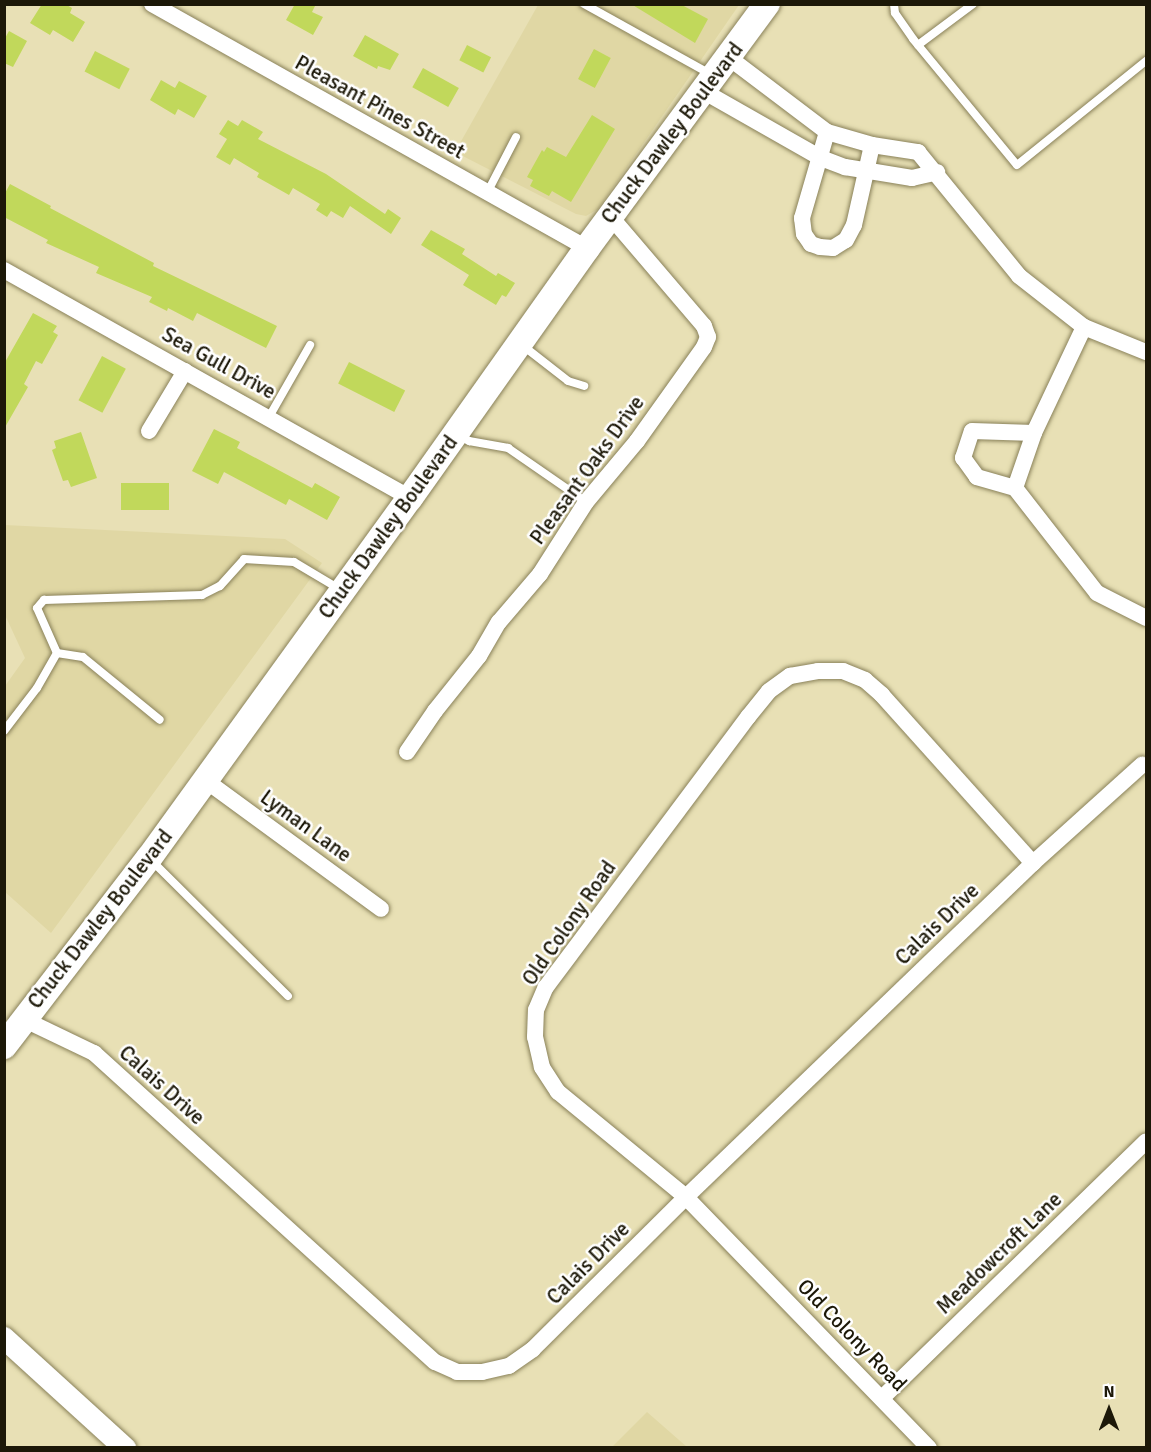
<!DOCTYPE html>
<html>
<head>
<meta charset="utf-8">
<style>
	body { margin:0 }
	#map { position:relative; width:1151px; height:1452px; overflow:hidden; background:#e8e0b5; font-family:Signika,sans-serif }
	div>[style] { position:absolute }
	[style*='--x'] { left:calc(var(--x)*1px); top:calc(var(--y)*1px); width:calc(var(--w)*1px); rotate:calc(var(--a)*1deg) }
	.built>* { inset:0; background:#e0d7a4 }
	.building>* { inset:0; background:#c1d85b; transform-origin:0 0 }
	.roads { filter:drop-shadow(0 0 2px #898159) drop-shadow(0 0 2px #898159) }
	.lane>* { height:8px; margin:-4px; padding:0 4px; transform-origin:4px; border-radius:4px; background:#fff }
	.street>* { height:16px; margin:-8px; padding:0 8px; transform-origin:8px; border-radius:8px; background:#fff }
	.secondary>* { height:22px; margin:-11px; padding:0 11px; transform-origin:11px; border-radius:11px; background:#fff }
	.primary>* { height:26px; margin:-13px; padding:0 13px; transform-origin:13px; border-radius:13px; background:#fff }
	span { translate:-50% -50%; white-space:nowrap; text-align:center; line-height:1.15; -webkit-text-stroke:5px #fff; paint-order:stroke }
	.street-label { font-size:21px; color:#1c1808 }
	.frame { position:absolute; inset:0; border:6px solid #1c1808; pointer-events:none }
	.north { position:absolute; left:1079px; top:1380px; width:60px; height:60px; -webkit-text-stroke:4px #fff; paint-order:stroke; rotate:0deg; font-size:16px; font-weight:700; line-height:24px; text-align:center; color:#1c1808 }
	.north::after { content:''; display:block; margin:auto; width:21px; height:27px; background:#1c1808; clip-path:polygon(50% 0,100% 100%,50% 72%,0 100%) }
</style>
</head>
<body>
<div id="map">
	<div class="built">
		<div style="clip-path:polygon(538px 5px,739px 5px,598px 209px,586px 216px,576px 214px,455px 152px)"></div>
		<div style="clip-path:polygon(5px 525px,285px 539px,322px 563px,51px 933px,5px 892px,5px 686px,25px 658px,5px 615px)"></div>
		<div style="clip-path:polygon(647px 1412px,687px 1447px,612px 1447px)"></div>
	</div>
	<div class="building">
		<div style="clip-path:polygon(42px 4px,65px 4px,72px 8px,70px 13px,85px 22px,73px 42px,53px 30px,50px 35px,30px 23px)"></div>
		<div style="clip-path:polygon(295px 4px,316px 4px,312px 12px,323px 17px,313px 35px,286px 20px)"></div>
		<div style="clip-path:polygon(631px 4px,680px 4px,708px 19px,695px 43px)"></div>
		<div style="clip-path:polygon(9px 31px,27px 41px,13px 67px,4px 63px,4px 40px)"></div>
		<div style="clip-path:polygon(365px 35px,399px 54px,390px 70px,378px 66px,377px 69px,353px 56px)"></div>
		<div style="left:467px;top:45px;width:27px;height:17px;rotate:27deg"></div>
		<div style="left:594px;top:49px;width:19px;height:34px;rotate:28deg"></div>
		<div style="left:95px;top:51px;width:39px;height:23px;rotate:27deg"></div>
		<div style="left:423px;top:68px;width:41px;height:22px;rotate:29deg"></div>
		<div style="clip-path:polygon(161px 80px,175px 88px,179px 81px,207px 96px,194px 118px,178px 109px,175px 115px,150px 100px)"></div>
		<div style="clip-path:polygon(592px 115px,615px 129px,571px 202px,552px 191px,549px 196px,530px 186px,533px 180px,527px 177px,542px 150px,544px 152px,547px 147px,566px 157px)"></div>
		<div style="clip-path:polygon(228px 120px,238px 126px,242px 120px,263px 132px,258px 139px,326px 174px,385px 214px,388px 209px,401px 218px,391px 234px,350px 206px,343px 218px,331px 211px,327px 217px,316px 210px,320px 204px,293px 188px,289px 195px,257px 177px,259px 173px,234px 158px,230px 165px,216px 157px,227px 139px,219px 134px)"></div>
		<div style="clip-path:polygon(10px 184px,51px 206px,50px 208px,154px 263px,153px 266px,277px 326px,266px 348px,197px 313px,193px 321px,168px 308px,167px 311px,149px 302px,152px 297px,96px 273px,99px 267px,46px 243px,48px 240px,4px 217px,4px 195px)"></div>
		<div style="clip-path:polygon(431px 230px,465px 249px,462px 254px,496px 276px,498px 273px,515px 283px,506px 297px,502px 295px,496px 305px,463px 285px,469px 275px,421px 245px)"></div>
		<div style="clip-path:polygon(33px 313px,57px 326px,53px 332px,58px 335px,42px 364px,36px 361px,24px 384px,28px 387px,4px 429px,4px 364px)"></div>
		<div style="left:102px;top:356px;width:27px;height:50px;rotate:28deg"></div>
		<div style="left:349px;top:362px;width:63px;height:24px;rotate:27deg"></div>
		<div style="clip-path:polygon(214px 429px,240px 442px,237px 448px,312px 488px,315px 483px,340px 497px,327px 520px,289px 499px,286px 505px,224px 472px,218px 484px,192px 471px)"></div>
		<div style="clip-path:polygon(81px 432px,97px 478px,71px 487px,68px 480px,63px 481px,52px 450px,56px 448px,54px 441px)"></div>
		<div style="left:121px;top:483px;width:48px;height:27px"></div>
	</div>
	<div class="roads">
		<div class="lane">
			<div style="--x:584;--y:4;--w:146;--a:29"></div>
			<div style="--x:894;--y:4;--w:9;--a:84"></div>
			<div style="--x:895;--y:13;--w:32;--a:55"></div>
			<div style="--x:913;--y:39;--w:163;--a:50.5"></div>
			<div style="--x:1017;--y:165;--w:166;--a:-38.9"></div>
			<div style="--x:918;--y:45;--w:69;--a:-36.7"></div>
			<div style="--x:487;--y:193;--w:63;--a:-62.6"></div>
			<div style="--x:522;--y:345;--w:58;--a:38"></div>
			<div style="--x:568;--y:381;--w:17;--a:17"></div>
			<div style="--x:269;--y:417;--w:83;--a:-60.3"></div>
			<div style="--x:459;--y:435;--w:12;--a:31"></div>
			<div style="--x:469;--y:441;--w:40;--a:10"></div>
			<div style="--x:508;--y:448;--w:95;--a:34.7"></div>
			<div style="--x:57;--y:653;--w:26;--a:9"></div>
			<div style="--x:83;--y:657;--w:99;--a:39.3"></div>
			<div style="--x:4;--y:731;--w:54;--a:-52.5"></div>
			<div style="--x:37;--y:688;--w:40;--a:-60.3"></div>
			<div style="--x:57;--y:653;--w:49;--a:-114"></div>
			<div style="--x:37;--y:608;--w:11;--a:-49"></div>
			<div style="--x:44;--y:600;--w:158;--a:-1.8"></div>
			<div style="--x:202;--y:595;--w:20;--a:-27"></div>
			<div style="--x:220;--y:586;--w:36;--a:-48"></div>
			<div style="--x:244;--y:559;--w:50;--a:3.4"></div>
			<div style="--x:294;--y:562;--w:55;--a:30.8"></div>
			<div style="--x:151;--y:860;--w:193;--a:44.8"></div>
		</div>
		<div class="street">
			<div style="--x:152;--y:4;--w:499;--a:29.3"></div>
			<div style="--x:728;--y:57;--w:124;--a:37.1"></div>
			<div style="--x:827;--y:132;--w:47;--a:16.1"></div>
			<div style="--x:872;--y:145;--w:47;--a:8.7"></div>
			<div style="--x:918;--y:152;--w:160;--a:50.8"></div>
			<div style="--x:1019;--y:276;--w:83;--a:38.1"></div>
			<div style="--x:1084;--y:327;--w:67;--a:22"></div>
			<div style="--x:703;--y:91;--w:136;--a:29.6"></div>
			<div style="--x:821;--y:158;--w:26;--a:21"></div>
			<div style="--x:845;--y:167;--w:68;--a:9.3"></div>
			<div style="--x:912;--y:178;--w:26;--a:-13"></div>
			<div style="--x:827;--y:132;--w:90;--a:106.2"></div>
			<div style="--x:802;--y:218;--w:16;--a:83"></div>
			<div style="--x:804;--y:234;--w:12;--a:55"></div>
			<div style="--x:811;--y:244;--w:9;--a:18"></div>
			<div style="--x:820;--y:247;--w:13;--a:4"></div>
			<div style="--x:833;--y:248;--w:15;--a:-32"></div>
			<div style="--x:846;--y:240;--w:17;--a:-62"></div>
			<div style="--x:854;--y:225;--w:82;--a:-77.3"></div>
			<div style="--x:4;--y:270;--w:466;--a:29.3"></div>
			<div style="--x:1084;--y:327;--w:117;--a:115.3"></div>
			<div style="--x:1034;--y:433;--w:58;--a:109.1"></div>
			<div style="--x:1015;--y:488;--w:133;--a:52"></div>
			<div style="--x:1097;--y:593;--w:55;--a:27"></div>
			<div style="--x:149;--y:431;--w:70;--a:-59"></div>
			<div style="--x:1015;--y:488;--w:40;--a:-164"></div>
			<div style="--x:977;--y:477;--w:24;--a:-126"></div>
			<div style="--x:963;--y:458;--w:28;--a:-72"></div>
			<div style="--x:972;--y:431;--w:62;--a:1.8"></div>
			<div style="--x:407;--y:752;--w:50;--a:-55.7"></div>
			<div style="--x:435;--y:711;--w:70;--a:-51.3"></div>
			<div style="--x:479;--y:656;--w:39;--a:-60"></div>
			<div style="--x:499;--y:622;--w:63;--a:-49.5"></div>
			<div style="--x:540;--y:574;--w:85;--a:-57.4"></div>
			<div style="--x:586;--y:502;--w:80;--a:-50.1"></div>
			<div style="--x:637;--y:441;--w:115;--a:-54.5"></div>
			<div style="--x:704;--y:347;--w:11;--a:-68"></div>
			<div style="--x:708;--y:337;--w:12;--a:-110"></div>
			<div style="--x:704;--y:326;--w:145;--a:-130.5"></div>
			<div style="--x:205;--y:780;--w:218;--a:36.2"></div>
			<div style="--x:23;--y:1019;--w:79;--a:25.6"></div>
			<div style="--x:94;--y:1053;--w:460;--a:42.2"></div>
			<div style="--x:435;--y:1362;--w:24;--a:24"></div>
			<div style="--x:457;--y:1372;--w:25;--a:0"></div>
			<div style="--x:482;--y:1372;--w:28;--a:-13"></div>
			<div style="--x:509;--y:1366;--w:29;--a:-35"></div>
			<div style="--x:533;--y:1349;--w:216;--a:-44.8"></div>
			<div style="--x:686;--y:1197;--w:482;--a:-43.9"></div>
			<div style="--x:1033;--y:863;--w:147;--a:-42"></div>
			<div style="--x:882;--y:1398;--w:368;--a:-44.2"></div>
			<div style="--x:929;--y:1448;--w:349;--a:-134.1"></div>
			<div style="--x:686;--y:1197;--w:166;--a:-140.6"></div>
			<div style="--x:558;--y:1092;--w:30;--a:-123"></div>
			<div style="--x:542;--y:1067;--w:31;--a:-103"></div>
			<div style="--x:535;--y:1037;--w:27;--a:-88"></div>
			<div style="--x:536;--y:1010;--w:25;--a:-67"></div>
			<div style="--x:546;--y:987;--w:337;--a:-53.2"></div>
			<div style="--x:748;--y:717;--w:33;--a:-51"></div>
			<div style="--x:769;--y:691;--w:26;--a:-36"></div>
			<div style="--x:790;--y:676;--w:28;--a:-10"></div>
			<div style="--x:818;--y:671;--w:25;--a:0"></div>
			<div style="--x:843;--y:671;--w:24;--a:22"></div>
			<div style="--x:865;--y:680;--w:23;--a:41"></div>
			<div style="--x:882;--y:695;--w:226;--a:48.1"></div>
		</div>
		<div class="secondary">
			<div style="--x:4;--y:1338;--w:164;--a:42.3"></div>
		</div>
		<div class="primary">
			<div style="--x:4;--y:1046;--w:237;--a:-52.4"></div>
			<div style="--x:149;--y:858;--w:445;--a:-54.1"></div>
			<div style="--x:410;--y:498;--w:306;--a:-54.7"></div>
			<div style="--x:587;--y:248;--w:303;--a:-53.6"></div>
		</div>
	</div>
	<div class="street-label">
		<span style="left:380px;top:107px;rotate:29deg">Pleasant Pines Street</span>
		<span style="left:672px;top:133px;rotate:-53deg">Chuck Dawley Boulevard</span>
		<span style="left:219px;top:363px;rotate:29deg">Sea Gull Drive</span>
		<span style="left:587px;top:470px;rotate:-54deg">Pleasant Oaks Drive</span>
		<span style="left:388px;top:527px;rotate:-54deg">Chuck Dawley Boulevard</span>
		<span style="left:306px;top:826px;rotate:36deg">Lyman Lane</span>
		<span style="left:100px;top:919px;rotate:-52deg">Chuck Dawley Boulevard</span>
		<span style="left:569px;top:923px;rotate:-55deg">Old Colony Road</span>
		<span style="left:937px;top:924px;rotate:-44deg">Calais Drive</span>
		<span style="left:162px;top:1085px;rotate:42deg">Calais Drive</span>
		<span style="left:999px;top:1253px;rotate:-44deg">Meadowcroft Lane</span>
		<span style="left:588px;top:1263px;rotate:-45deg">Calais Drive</span>
		<span style="left:852px;top:1335px;rotate:46deg">Old Colony Road</span>
	</div>
	<div class="frame"></div>
	<div class="north">N</div>
</div>
</body>
</html>
